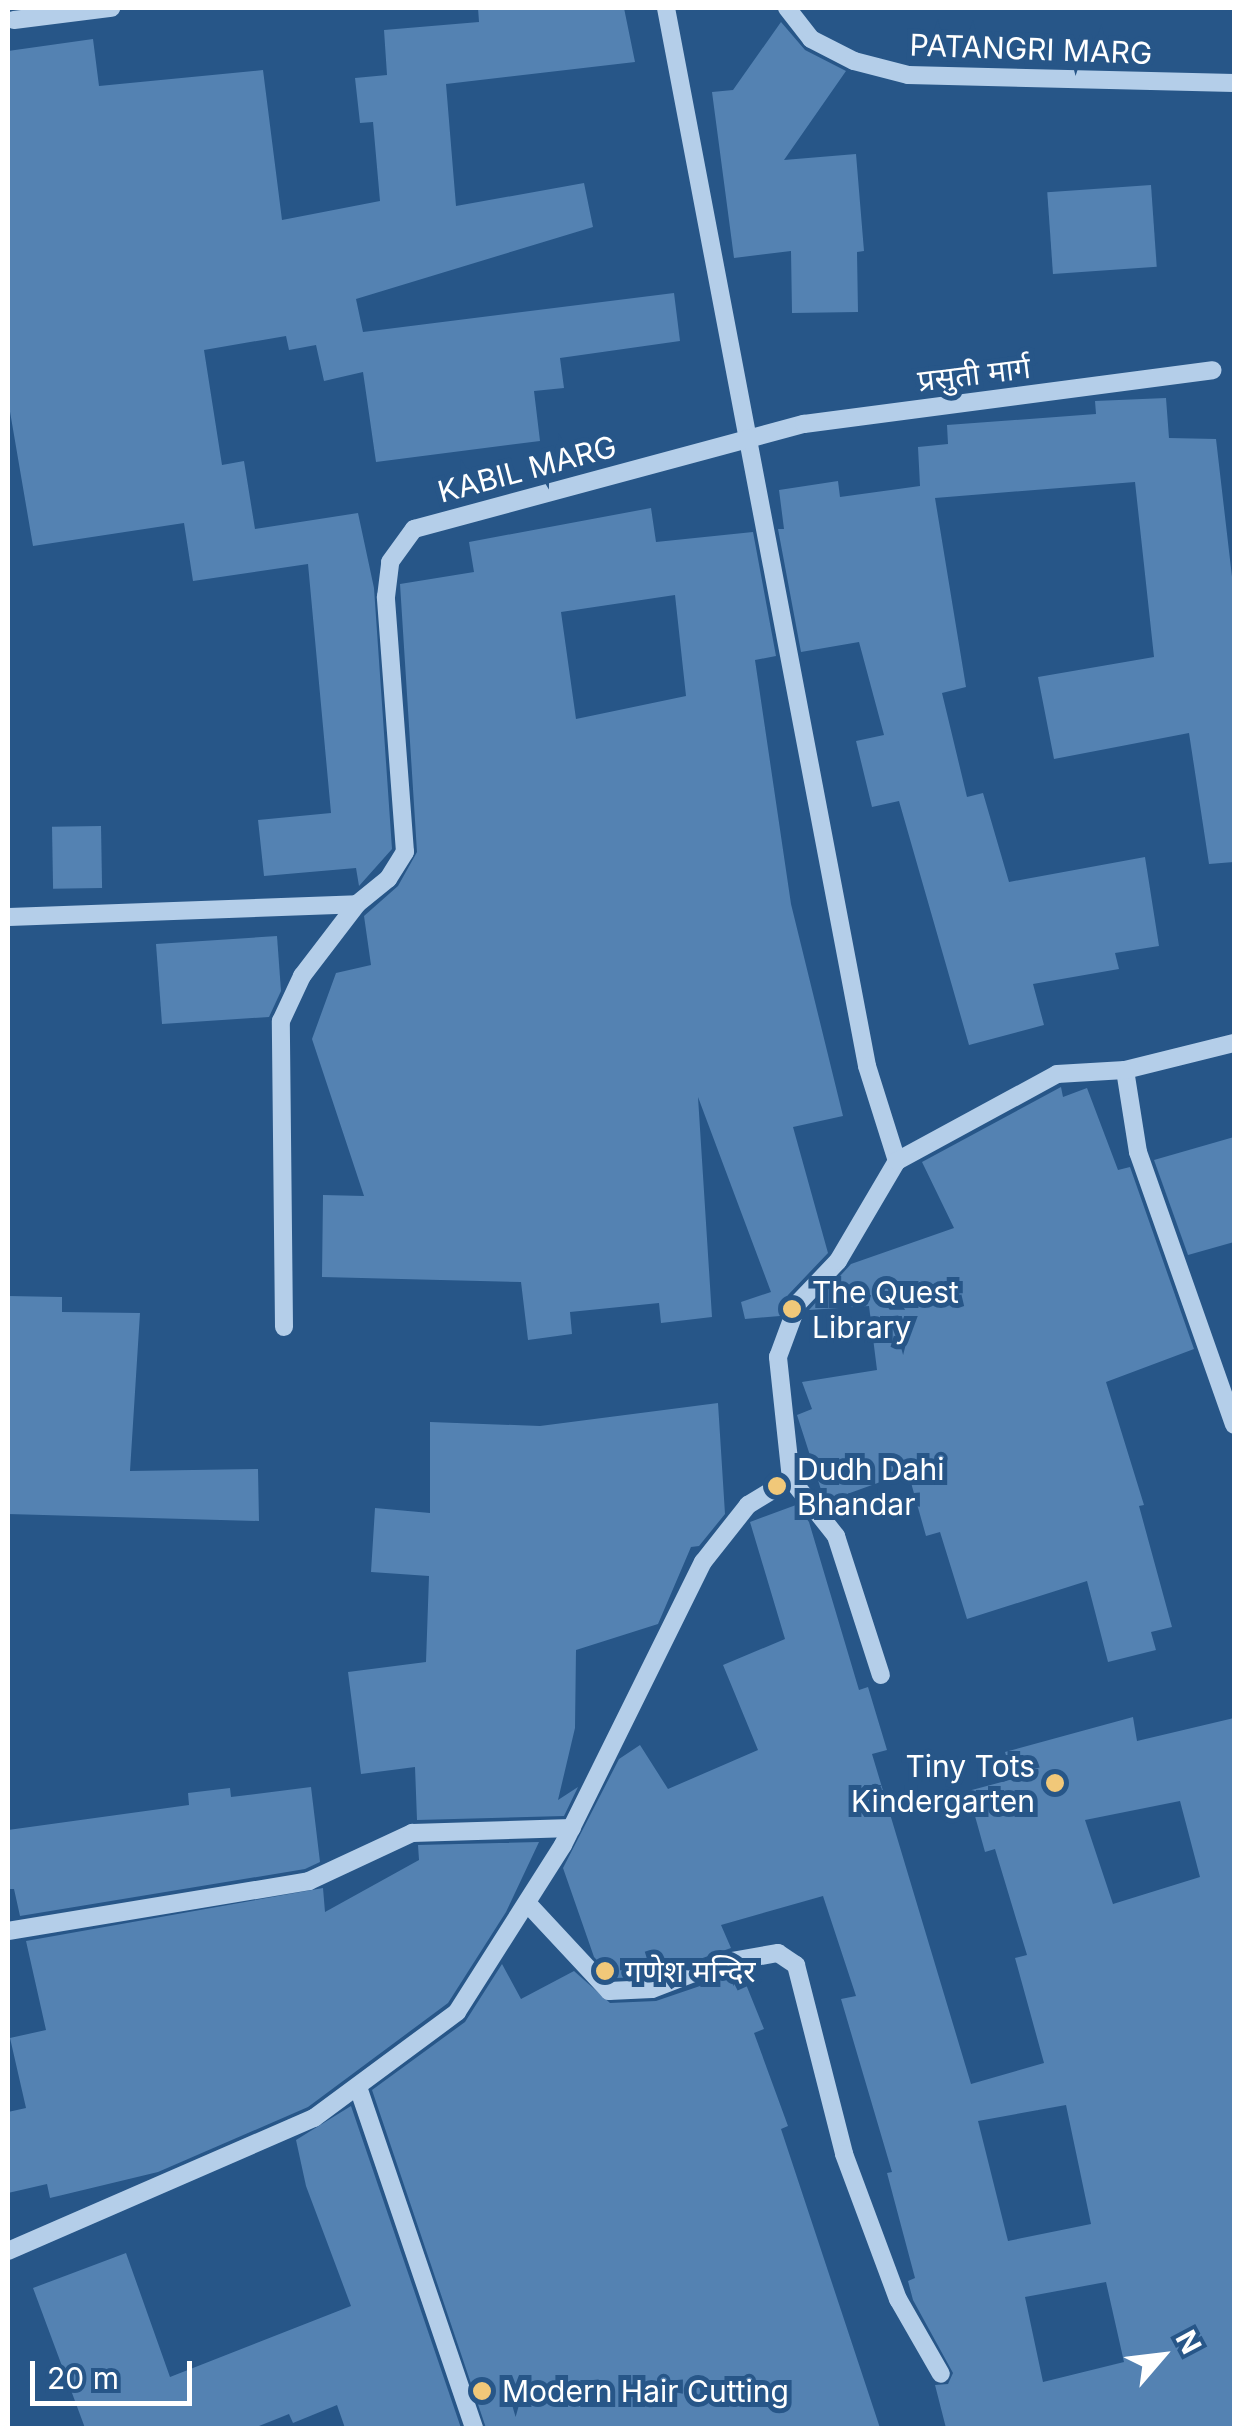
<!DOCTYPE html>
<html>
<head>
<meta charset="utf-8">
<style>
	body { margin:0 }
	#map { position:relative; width:1242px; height:2436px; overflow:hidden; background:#275688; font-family:Inter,"Noto Sans Devanagari",sans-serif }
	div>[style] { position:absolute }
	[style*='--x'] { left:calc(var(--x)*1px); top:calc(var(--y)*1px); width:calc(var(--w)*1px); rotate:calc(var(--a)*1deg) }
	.building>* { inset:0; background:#5482b2; transform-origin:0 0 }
	.minor>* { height:18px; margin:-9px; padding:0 9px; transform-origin:9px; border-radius:9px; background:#b4cee9 }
	.dots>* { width:28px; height:28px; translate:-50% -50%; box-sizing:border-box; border:5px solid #275688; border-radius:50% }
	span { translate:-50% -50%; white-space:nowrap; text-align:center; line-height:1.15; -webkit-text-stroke:10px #275688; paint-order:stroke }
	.street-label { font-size:30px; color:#fff }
	.poi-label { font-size:30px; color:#fff }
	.left { translate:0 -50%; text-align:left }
	.right { translate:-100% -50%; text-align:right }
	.frame { position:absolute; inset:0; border:10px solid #fff; pointer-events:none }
	.north { position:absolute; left:1112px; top:2306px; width:100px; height:100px; -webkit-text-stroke:8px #275688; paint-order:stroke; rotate:62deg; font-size:28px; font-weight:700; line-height:40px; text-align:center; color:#fff }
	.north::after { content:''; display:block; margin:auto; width:35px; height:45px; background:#fff; clip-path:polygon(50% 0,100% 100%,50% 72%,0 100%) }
	.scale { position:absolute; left:30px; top:2361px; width:162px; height:45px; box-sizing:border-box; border:5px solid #fff; border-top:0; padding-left:12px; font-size:30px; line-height:35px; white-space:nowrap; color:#fff; -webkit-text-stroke:8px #275688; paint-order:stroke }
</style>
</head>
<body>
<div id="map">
	<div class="building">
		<div style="clip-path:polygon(478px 8px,624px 8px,635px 62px,446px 84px,456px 206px,584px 183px,593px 227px,356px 299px,363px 332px,674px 293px,680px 341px,560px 358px,564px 388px,534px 391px,540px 441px,376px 462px,363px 372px,324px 381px,316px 345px,289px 350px,286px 336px,204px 350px,222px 465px,244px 461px,255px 529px,358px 513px,374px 588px,392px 849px,359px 886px,356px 868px,264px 876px,258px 820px,331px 813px,308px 564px,193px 581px,184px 523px,33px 546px,8px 400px,8px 51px,93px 39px,99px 86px,263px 70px,282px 220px,380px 201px,373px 122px,360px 123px,355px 78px,387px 75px,384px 30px,479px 22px)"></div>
		<div style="clip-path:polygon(781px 22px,805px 50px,846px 71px,784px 160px,856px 154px,864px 251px,857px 252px,858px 312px,792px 313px,791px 251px,734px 258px,712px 92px,733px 90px)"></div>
		<div style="left:1151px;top:185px;width:82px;height:104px;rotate:86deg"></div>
		<div style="clip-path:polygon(1166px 398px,1169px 438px,1216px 439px,1234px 594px,1234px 862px,1209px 864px,1189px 733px,1054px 759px,1038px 677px,1154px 657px,1135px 482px,935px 498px,966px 687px,942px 693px,967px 797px,983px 793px,1009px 882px,1145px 857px,1159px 946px,1115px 953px,1119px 969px,1033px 984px,1044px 1025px,969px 1045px,899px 801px,872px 807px,856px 741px,884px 735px,859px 642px,801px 652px,778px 529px,784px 529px,779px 490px,838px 481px,840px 497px,920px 486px,918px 447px,948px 444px,947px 425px,1096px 414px,1095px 401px)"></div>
		<div style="clip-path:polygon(evenodd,651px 508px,656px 542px,753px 532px,776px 656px,755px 660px,791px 904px,843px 1116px,793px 1127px,828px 1253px,788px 1295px,780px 1316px,745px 1319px,741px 1302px,771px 1292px,698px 1097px,712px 1317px,661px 1323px,659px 1303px,570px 1312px,572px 1334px,528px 1340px,521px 1282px,322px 1277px,323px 1195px,364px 1196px,312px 1039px,336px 973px,371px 965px,364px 916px,398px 886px,417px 852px,400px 584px,474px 572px,469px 542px,651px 508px,675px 595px,686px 696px,576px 719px,561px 612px,675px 595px)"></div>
		<div style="left:101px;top:826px;width:62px;height:49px;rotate:89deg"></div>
		<div style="clip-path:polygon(277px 936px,281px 991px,269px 1017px,162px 1024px,156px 944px)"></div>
		<div style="clip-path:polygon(1061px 1087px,1063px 1097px,1087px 1088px,1118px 1170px,1130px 1167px,1194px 1349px,1106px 1382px,1144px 1505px,1139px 1506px,1172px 1627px,1151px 1632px,1156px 1650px,1108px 1662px,1087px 1581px,967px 1619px,940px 1532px,926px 1536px,908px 1472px,825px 1502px,797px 1415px,812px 1409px,802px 1382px,877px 1370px,869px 1306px,809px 1310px,851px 1264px,954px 1228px,922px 1162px)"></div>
		<div style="clip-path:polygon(1234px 1137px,1234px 1242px,1188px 1255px,1154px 1160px)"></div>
		<div style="clip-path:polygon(8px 1296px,62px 1297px,62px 1312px,140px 1313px,130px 1471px,258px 1469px,259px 1521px,8px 1514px)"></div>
		<div style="clip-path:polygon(718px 1403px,725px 1514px,699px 1546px,691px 1547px,658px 1624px,576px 1650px,575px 1728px,558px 1800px,578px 1787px,564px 1816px,417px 1820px,415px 1767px,361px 1774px,348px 1672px,426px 1662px,429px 1576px,371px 1572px,375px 1508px,430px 1513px,430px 1422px,540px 1426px)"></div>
		<div style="clip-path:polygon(evenodd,796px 1505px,809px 1522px,859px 1690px,868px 1687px,887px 1750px,872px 1754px,971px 2084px,1044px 2063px,1015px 1958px,1027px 1955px,995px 1849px,985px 1852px,968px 1791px,1013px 1779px,1005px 1752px,1133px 1717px,1137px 1741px,1234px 1718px,1234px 2428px,946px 2428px,935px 2385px,948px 2384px,953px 2373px,913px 2300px,908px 2281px,915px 2278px,887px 2173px,892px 2172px,841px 1999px,856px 1996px,823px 1896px,721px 1925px,731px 1948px,649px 1977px,614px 1978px,594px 1957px,563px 1868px,619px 1759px,640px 1745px,668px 1789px,758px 1750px,723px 1665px,785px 1639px,750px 1522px,796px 1505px,1180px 1801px,1200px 1877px,1113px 1904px,1085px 1820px,1180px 1801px,796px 1505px,1066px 2105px,1091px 2224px,1008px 2241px,978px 2121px,1066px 2105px,796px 1505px,1106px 2282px,1124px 2362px,1043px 2382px,1025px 2297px,1106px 2282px)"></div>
		<div style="clip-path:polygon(311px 1787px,320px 1862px,305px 1869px,20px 1916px,14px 1889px,8px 1889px,8px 1830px,189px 1805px,188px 1793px,230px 1788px,231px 1797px)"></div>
		<div style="clip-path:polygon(539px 1842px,506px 1912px,448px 2003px,308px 2107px,158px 2172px,50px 2198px,47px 2184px,8px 2193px,8px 2112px,26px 2108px,10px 2038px,46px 2030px,26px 1941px,323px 1888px,325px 1912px,419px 1860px,418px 1845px)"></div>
		<div style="clip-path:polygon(502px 1964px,521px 1999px,574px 1971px,610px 2003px,656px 2001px,741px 1972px,764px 2029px,754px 2033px,788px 2126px,781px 2129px,880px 2428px,486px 2428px,372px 2090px,465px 2022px)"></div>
		<div style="clip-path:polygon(351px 2106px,461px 2428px,345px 2428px,337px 2405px,293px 2423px,289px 2414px,254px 2428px,85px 2428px,33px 2288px,126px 2253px,170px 2377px,351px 2306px,306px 2186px,296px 2140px)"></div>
	</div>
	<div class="minor">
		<div style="--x:666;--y:8;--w:1077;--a:79.24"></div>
		<div style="--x:867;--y:1066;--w:100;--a:72.5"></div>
		<div style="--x:787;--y:8;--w:39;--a:52"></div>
		<div style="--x:811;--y:39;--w:48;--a:27.1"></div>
		<div style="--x:854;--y:61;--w:56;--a:14.5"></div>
		<div style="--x:908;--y:75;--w:326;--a:1.4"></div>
		<div style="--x:14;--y:20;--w:98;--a:-7.1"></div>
		<div style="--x:9;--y:917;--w:348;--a:-2.1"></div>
		<div style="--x:357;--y:904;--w:40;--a:-39"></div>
		<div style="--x:388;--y:879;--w:32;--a:-58"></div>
		<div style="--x:405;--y:852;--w:256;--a:-94.3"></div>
		<div style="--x:386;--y:597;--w:35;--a:-83"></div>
		<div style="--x:390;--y:562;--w:41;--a:-54"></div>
		<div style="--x:414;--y:529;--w:404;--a:-15.1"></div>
		<div style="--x:804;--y:424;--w:412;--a:-7.5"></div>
		<div style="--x:1125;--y:1070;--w:83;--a:81"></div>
		<div style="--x:1138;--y:1152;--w:289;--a:70.6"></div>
		<div style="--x:284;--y:1327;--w:306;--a:-90.6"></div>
		<div style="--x:281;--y:1021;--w:50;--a:-65"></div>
		<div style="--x:302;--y:976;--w:91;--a:-52.6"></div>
		<div style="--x:791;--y:1479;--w:73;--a:51.7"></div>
		<div style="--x:836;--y:1536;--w:146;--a:72.1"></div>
		<div style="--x:528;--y:1904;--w:119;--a:47"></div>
		<div style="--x:609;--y:1991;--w:43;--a:-2.7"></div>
		<div style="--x:652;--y:1989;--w:73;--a:-20.9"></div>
		<div style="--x:720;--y:1963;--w:59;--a:-9.8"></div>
		<div style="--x:778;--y:1953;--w:22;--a:34"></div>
		<div style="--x:796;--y:1965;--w:195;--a:75.7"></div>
		<div style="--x:844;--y:2154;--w:155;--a:69.6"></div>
		<div style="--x:898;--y:2299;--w:86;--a:60.2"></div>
		<div style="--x:8;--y:1931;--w:305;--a:-9.4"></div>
		<div style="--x:309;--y:1881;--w:114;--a:-25"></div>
		<div style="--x:412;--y:1833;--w:160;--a:-1.8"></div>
		<div style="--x:359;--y:2090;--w:357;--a:71.2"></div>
		<div style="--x:8;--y:2251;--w:334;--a:-23.5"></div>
		<div style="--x:314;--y:2118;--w:178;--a:-36.5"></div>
		<div style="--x:457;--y:2012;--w:198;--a:-57.6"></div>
		<div style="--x:563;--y:1845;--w:316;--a:-63.7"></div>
		<div style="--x:703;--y:1562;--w:73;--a:-51.7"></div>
		<div style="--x:748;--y:1505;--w:50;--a:-31.2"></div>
		<div style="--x:791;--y:1479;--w:123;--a:-96.1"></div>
		<div style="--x:778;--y:1357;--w:58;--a:-69.7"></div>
		<div style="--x:798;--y:1303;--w:58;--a:-46.4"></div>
		<div style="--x:838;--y:1261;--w:116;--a:-59.5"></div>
		<div style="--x:897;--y:1161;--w:182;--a:-28.5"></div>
		<div style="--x:1057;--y:1074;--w:68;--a:-3.4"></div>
		<div style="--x:1125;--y:1070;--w:112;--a:-13.9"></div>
	</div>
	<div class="dots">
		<div style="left:792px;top:1309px;background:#f1c879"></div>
		<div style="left:777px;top:1486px;background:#f1c879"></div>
		<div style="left:1055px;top:1783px;background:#f1c879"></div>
		<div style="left:605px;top:1971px;background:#f1c879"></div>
		<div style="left:482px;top:2391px;background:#f1c879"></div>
	</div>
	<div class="street-label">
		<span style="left:1031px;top:49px;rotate:2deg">PATANGRI MARG</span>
		<span style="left:974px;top:374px;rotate:-7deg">प्रसुती मार्ग</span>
		<span style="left:527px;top:469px;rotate:-15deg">KABIL MARG</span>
	</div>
	<div class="poi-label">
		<span class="left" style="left:812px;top:1309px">The Quest<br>Library</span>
		<span class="left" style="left:797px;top:1486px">Dudh Dahi<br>Bhandar</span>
		<span class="right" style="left:1035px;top:1783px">Tiny Tots<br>Kindergarten</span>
		<span class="left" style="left:625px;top:1971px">गणेश मन्दिर</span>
		<span class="left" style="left:502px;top:2391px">Modern Hair Cutting</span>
	</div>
	<div class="frame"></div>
	<div class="north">N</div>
	<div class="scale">20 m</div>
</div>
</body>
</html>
